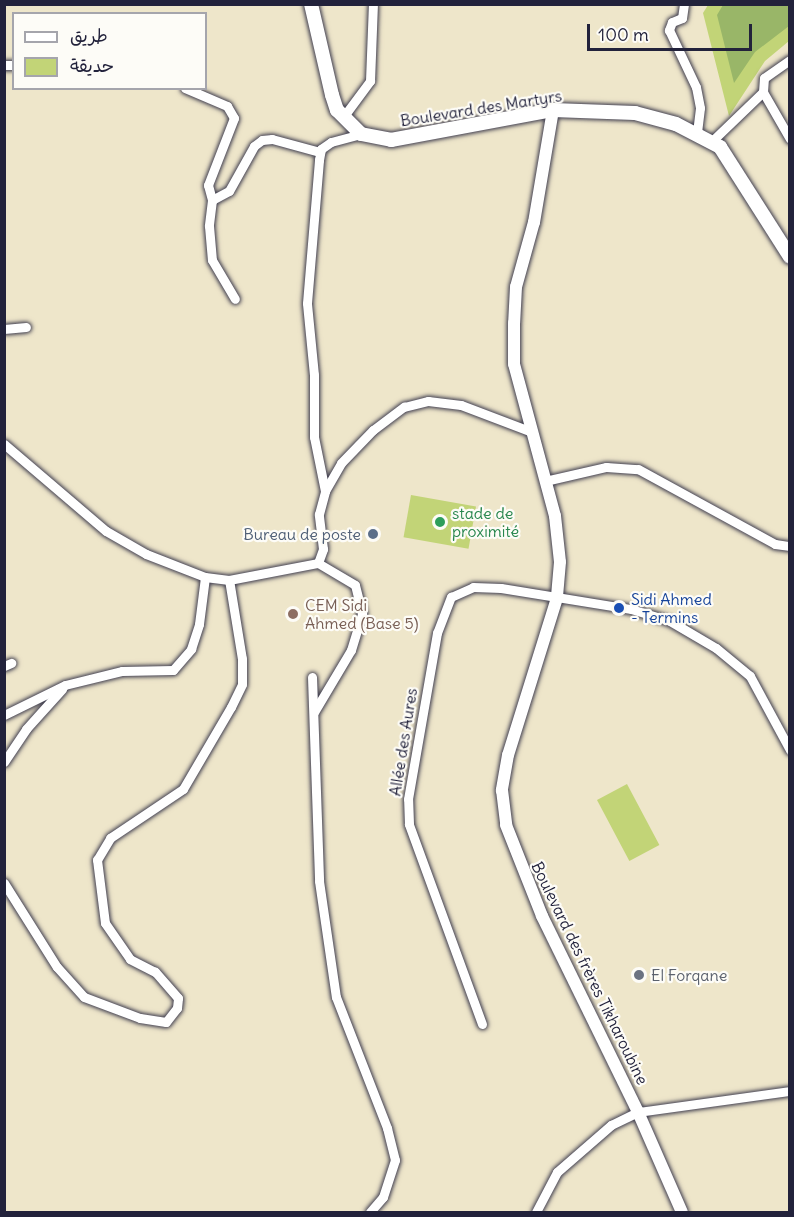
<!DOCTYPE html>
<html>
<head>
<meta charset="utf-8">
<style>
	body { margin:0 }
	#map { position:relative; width:794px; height:1217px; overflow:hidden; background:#eee6ca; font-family:Delius,"Playpen Sans Arabic",sans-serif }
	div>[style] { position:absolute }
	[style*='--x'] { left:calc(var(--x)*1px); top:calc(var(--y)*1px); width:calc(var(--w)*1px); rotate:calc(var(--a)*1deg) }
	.green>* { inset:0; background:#c2d477; transform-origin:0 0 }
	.forest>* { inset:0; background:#99b668 }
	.roads { filter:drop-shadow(0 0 2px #413f50) drop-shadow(0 0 2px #413f50) }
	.minor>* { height:9px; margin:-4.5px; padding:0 4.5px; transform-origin:4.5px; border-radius:4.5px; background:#fff }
	.tertiary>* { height:12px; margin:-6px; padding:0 6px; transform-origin:6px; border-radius:6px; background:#fff }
	.secondary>* { height:14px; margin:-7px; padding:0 7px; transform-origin:7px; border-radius:7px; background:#fff }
	.dots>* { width:16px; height:16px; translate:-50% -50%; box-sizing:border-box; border:3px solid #fdfcf7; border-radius:50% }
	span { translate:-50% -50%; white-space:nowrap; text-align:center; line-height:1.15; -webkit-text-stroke:4.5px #fdfcf7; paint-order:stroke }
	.street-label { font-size:16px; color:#22223b }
	.leisure-label { font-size:16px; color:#27864d }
	.left { translate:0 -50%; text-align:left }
	.service-label { font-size:16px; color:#4e5e75 }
	.right { translate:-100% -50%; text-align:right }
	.transit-label { font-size:16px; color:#164399 }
	.education-label { font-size:16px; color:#785e54 }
	.worship-label { font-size:16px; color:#5b616d }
	.frame { position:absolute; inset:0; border:6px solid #22223b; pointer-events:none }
	.legend { position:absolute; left:12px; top:12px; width:195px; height:78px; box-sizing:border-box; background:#fdfcf7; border:2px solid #a5a5ac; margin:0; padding:8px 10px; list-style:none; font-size:18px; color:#22223b }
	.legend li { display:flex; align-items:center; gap:12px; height:30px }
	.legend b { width:30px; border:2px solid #a5a5ac }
	.scale { position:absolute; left:587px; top:24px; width:165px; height:27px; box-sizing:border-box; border:3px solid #22223b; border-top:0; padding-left:8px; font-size:18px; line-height:21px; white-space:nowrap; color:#22223b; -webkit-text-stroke:4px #fdfcf7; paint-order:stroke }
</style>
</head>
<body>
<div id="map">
	<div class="green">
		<div style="clip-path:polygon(708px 5px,789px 5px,789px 41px,765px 61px,729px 116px,703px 13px)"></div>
		<div style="left:411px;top:495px;width:66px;height:43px;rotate:10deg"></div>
		<div style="left:627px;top:784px;width:69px;height:34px;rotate:62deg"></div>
	</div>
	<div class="forest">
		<div style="clip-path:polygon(723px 5px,789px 5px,789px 26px,755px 52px,734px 83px,717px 15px)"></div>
	</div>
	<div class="roads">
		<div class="minor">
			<div style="--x:684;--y:4;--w:14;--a:98"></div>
			<div style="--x:682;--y:18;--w:11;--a:158"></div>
			<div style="--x:672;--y:22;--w:9;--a:111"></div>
			<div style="--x:669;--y:30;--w:63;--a:64.7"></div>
			<div style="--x:696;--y:87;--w:21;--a:79"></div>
			<div style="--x:700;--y:108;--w:25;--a:97"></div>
			<div style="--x:4;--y:65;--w:10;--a:0"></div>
			<div style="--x:185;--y:88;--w:46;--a:23.2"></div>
			<div style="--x:227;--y:106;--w:14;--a:60"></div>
			<div style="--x:234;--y:118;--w:72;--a:111.2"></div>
			<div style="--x:208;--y:185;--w:16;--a:75"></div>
			<div style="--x:212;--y:200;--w:26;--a:97"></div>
			<div style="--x:209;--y:226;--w:34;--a:85"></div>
			<div style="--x:212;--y:260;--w:45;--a:59.5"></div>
			<div style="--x:763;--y:92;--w:54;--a:60.1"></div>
			<div style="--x:344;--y:116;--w:44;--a:-53.4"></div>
			<div style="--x:370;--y:81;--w:77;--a:-87.8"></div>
			<div style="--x:712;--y:141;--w:71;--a:-43.9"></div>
			<div style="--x:763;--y:92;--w:14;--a:-86"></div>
			<div style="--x:764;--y:78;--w:32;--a:-35"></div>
			<div style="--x:212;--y:200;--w:19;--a:-28"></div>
			<div style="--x:229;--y:191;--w:51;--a:-60.9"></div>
			<div style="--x:254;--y:146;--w:10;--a:-37"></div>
			<div style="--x:262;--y:140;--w:10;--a:-6"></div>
			<div style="--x:272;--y:139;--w:50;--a:15.2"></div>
			<div style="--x:4;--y:329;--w:22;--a:-5"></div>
			<div style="--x:4;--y:444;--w:134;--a:40.5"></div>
			<div style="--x:106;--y:531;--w:46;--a:29.9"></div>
			<div style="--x:146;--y:554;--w:63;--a:21.3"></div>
			<div style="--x:205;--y:577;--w:24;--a:7"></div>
			<div style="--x:229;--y:580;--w:91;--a:-10.8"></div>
			<div style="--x:318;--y:563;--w:43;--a:30.7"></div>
			<div style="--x:355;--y:585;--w:30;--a:76"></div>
			<div style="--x:362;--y:614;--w:38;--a:107"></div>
			<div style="--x:351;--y:650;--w:72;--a:120.8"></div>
			<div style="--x:545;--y:481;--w:63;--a:-12.9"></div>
			<div style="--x:606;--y:467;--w:32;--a:4"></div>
			<div style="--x:638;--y:469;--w:156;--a:28.7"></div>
			<div style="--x:775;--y:544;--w:15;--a:8"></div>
			<div style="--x:325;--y:491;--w:55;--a:-101.5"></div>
			<div style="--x:314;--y:437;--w:62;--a:-90"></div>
			<div style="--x:314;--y:375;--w:72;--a:-95.6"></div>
			<div style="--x:307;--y:303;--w:144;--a:-85.2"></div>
			<div style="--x:319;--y:160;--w:11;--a:-80"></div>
			<div style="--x:321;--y:149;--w:12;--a:-35"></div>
			<div style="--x:331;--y:142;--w:31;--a:-15"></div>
			<div style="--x:318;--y:563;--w:15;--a:-70"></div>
			<div style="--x:323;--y:549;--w:35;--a:-97"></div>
			<div style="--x:319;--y:514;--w:24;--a:-75"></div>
			<div style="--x:325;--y:491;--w:32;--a:-60"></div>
			<div style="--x:341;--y:463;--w:46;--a:-45.9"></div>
			<div style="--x:373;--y:430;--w:39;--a:-37"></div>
			<div style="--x:404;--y:407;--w:25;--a:-14"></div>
			<div style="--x:428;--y:401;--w:33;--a:7"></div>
			<div style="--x:461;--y:405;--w:76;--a:20.8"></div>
			<div style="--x:4;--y:666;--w:8;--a:-23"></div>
			<div style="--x:312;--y:677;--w:204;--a:88"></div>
			<div style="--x:319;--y:881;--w:117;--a:81.7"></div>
			<div style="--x:336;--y:997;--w:141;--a:68.7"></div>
			<div style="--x:387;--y:1128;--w:33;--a:76"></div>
			<div style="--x:395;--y:1160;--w:39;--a:108"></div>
			<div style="--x:383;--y:1197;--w:20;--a:131"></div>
			<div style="--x:4;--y:715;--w:68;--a:-26.2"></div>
			<div style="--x:65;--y:685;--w:59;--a:-13.8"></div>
			<div style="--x:122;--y:671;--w:51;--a:-1.1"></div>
			<div style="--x:173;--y:670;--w:28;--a:-49"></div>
			<div style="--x:191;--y:649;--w:26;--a:-72"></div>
			<div style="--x:199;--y:624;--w:47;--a:-82.7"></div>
			<div style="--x:4;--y:762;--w:40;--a:-56"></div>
			<div style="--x:26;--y:729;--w:54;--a:-48"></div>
			<div style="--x:4;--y:883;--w:99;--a:57.8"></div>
			<div style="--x:57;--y:967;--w:40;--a:48"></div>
			<div style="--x:84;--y:997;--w:60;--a:20.6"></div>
			<div style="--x:140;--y:1018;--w:26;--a:9"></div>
			<div style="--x:166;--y:1022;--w:18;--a:-52"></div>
			<div style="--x:177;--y:1008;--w:10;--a:-84"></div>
			<div style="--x:178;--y:998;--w:35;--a:-131"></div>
			<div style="--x:155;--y:972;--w:28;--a:-153"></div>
			<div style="--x:130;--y:959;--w:44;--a:-124.8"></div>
			<div style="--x:105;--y:923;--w:64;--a:-97.2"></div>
			<div style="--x:97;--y:860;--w:26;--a:-59"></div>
			<div style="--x:110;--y:838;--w:88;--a:-33.9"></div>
			<div style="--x:183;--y:789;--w:95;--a:-59.7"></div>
			<div style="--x:231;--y:707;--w:25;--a:-64"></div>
			<div style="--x:242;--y:684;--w:25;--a:-90"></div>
			<div style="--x:242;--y:659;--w:80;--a:-99.3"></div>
			<div style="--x:482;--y:1024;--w:213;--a:-110.1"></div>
			<div style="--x:409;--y:824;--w:25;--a:-92"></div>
			<div style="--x:408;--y:799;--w:169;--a:-80.1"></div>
			<div style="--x:437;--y:633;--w:39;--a:-69"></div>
			<div style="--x:451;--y:597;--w:24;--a:-24"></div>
			<div style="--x:473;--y:587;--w:28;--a:2"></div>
			<div style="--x:501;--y:588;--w:132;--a:9.2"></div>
			<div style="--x:631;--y:609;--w:41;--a:17.1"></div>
			<div style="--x:670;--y:621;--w:53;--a:30.4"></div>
			<div style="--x:716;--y:648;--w:44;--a:39.5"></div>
			<div style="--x:750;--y:676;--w:84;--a:61.6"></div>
			<div style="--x:536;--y:1212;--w:45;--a:-62.3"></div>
			<div style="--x:557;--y:1172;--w:72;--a:-41"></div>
			<div style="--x:611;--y:1125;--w:30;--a:-26"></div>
			<div style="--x:638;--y:1112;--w:153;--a:-7.9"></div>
		</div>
		<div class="tertiary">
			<div style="--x:553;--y:110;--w:114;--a:99.6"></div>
			<div style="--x:534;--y:222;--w:67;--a:105.5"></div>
			<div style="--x:516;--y:287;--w:36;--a:93"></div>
			<div style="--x:514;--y:323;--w:41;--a:90"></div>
			<div style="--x:514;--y:364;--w:157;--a:74.9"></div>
			<div style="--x:555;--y:516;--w:46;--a:83.8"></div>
			<div style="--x:560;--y:562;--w:36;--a:95"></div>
			<div style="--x:557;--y:598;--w:164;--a:107.3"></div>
			<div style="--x:508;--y:755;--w:36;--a:100"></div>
			<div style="--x:502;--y:790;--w:35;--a:83"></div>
			<div style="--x:506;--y:825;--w:98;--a:68.4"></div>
			<div style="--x:542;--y:916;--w:218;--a:63.9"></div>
			<div style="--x:638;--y:1112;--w:109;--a:66.3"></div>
		</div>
		<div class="secondary">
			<div style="--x:311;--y:4;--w:93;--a:77"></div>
			<div style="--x:332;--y:95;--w:16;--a:72"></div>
			<div style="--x:337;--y:110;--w:34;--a:45"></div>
			<div style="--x:361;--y:134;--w:31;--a:11"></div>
			<div style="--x:391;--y:140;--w:165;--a:-10.5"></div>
			<div style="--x:553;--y:110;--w:82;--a:2.1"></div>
			<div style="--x:635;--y:113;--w:42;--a:15"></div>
			<div style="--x:676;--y:124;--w:50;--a:27.6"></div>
			<div style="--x:720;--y:147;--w:130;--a:57.5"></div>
		</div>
	</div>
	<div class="dots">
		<div style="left:440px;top:522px;background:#2e9e5b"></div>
		<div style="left:373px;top:534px;background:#5c6f8a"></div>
		<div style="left:619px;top:608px;background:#1a4fb4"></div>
		<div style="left:293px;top:614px;background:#8d6e63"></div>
		<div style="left:639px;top:975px;background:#6b7280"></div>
	</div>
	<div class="street-label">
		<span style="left:481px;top:108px;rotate:-9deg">Boulevard des Martyrs</span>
		<span style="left:403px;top:742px;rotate:-81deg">Allée des Aures</span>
		<span style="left:590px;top:973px;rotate:64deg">Boulevard des frères Tikharoubine</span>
	</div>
	<div class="leisure-label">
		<span class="left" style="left:452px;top:522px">stade de<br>proximité</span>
	</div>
	<div class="service-label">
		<span class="right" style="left:361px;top:534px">Bureau de poste</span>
	</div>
	<div class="transit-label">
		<span class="left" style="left:631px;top:608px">Sidi Ahmed<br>- Termins</span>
	</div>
	<div class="education-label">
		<span class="left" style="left:305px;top:614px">CEM Sidi<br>Ahmed (Base 5)</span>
	</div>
	<div class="worship-label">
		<span class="left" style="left:651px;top:975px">El Forqane</span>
	</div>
	<div class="frame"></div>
	<ul class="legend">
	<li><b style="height:8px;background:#fff"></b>طريق</li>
	<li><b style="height:16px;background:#c2d477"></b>حديقة</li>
	</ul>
	<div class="scale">100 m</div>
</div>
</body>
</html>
